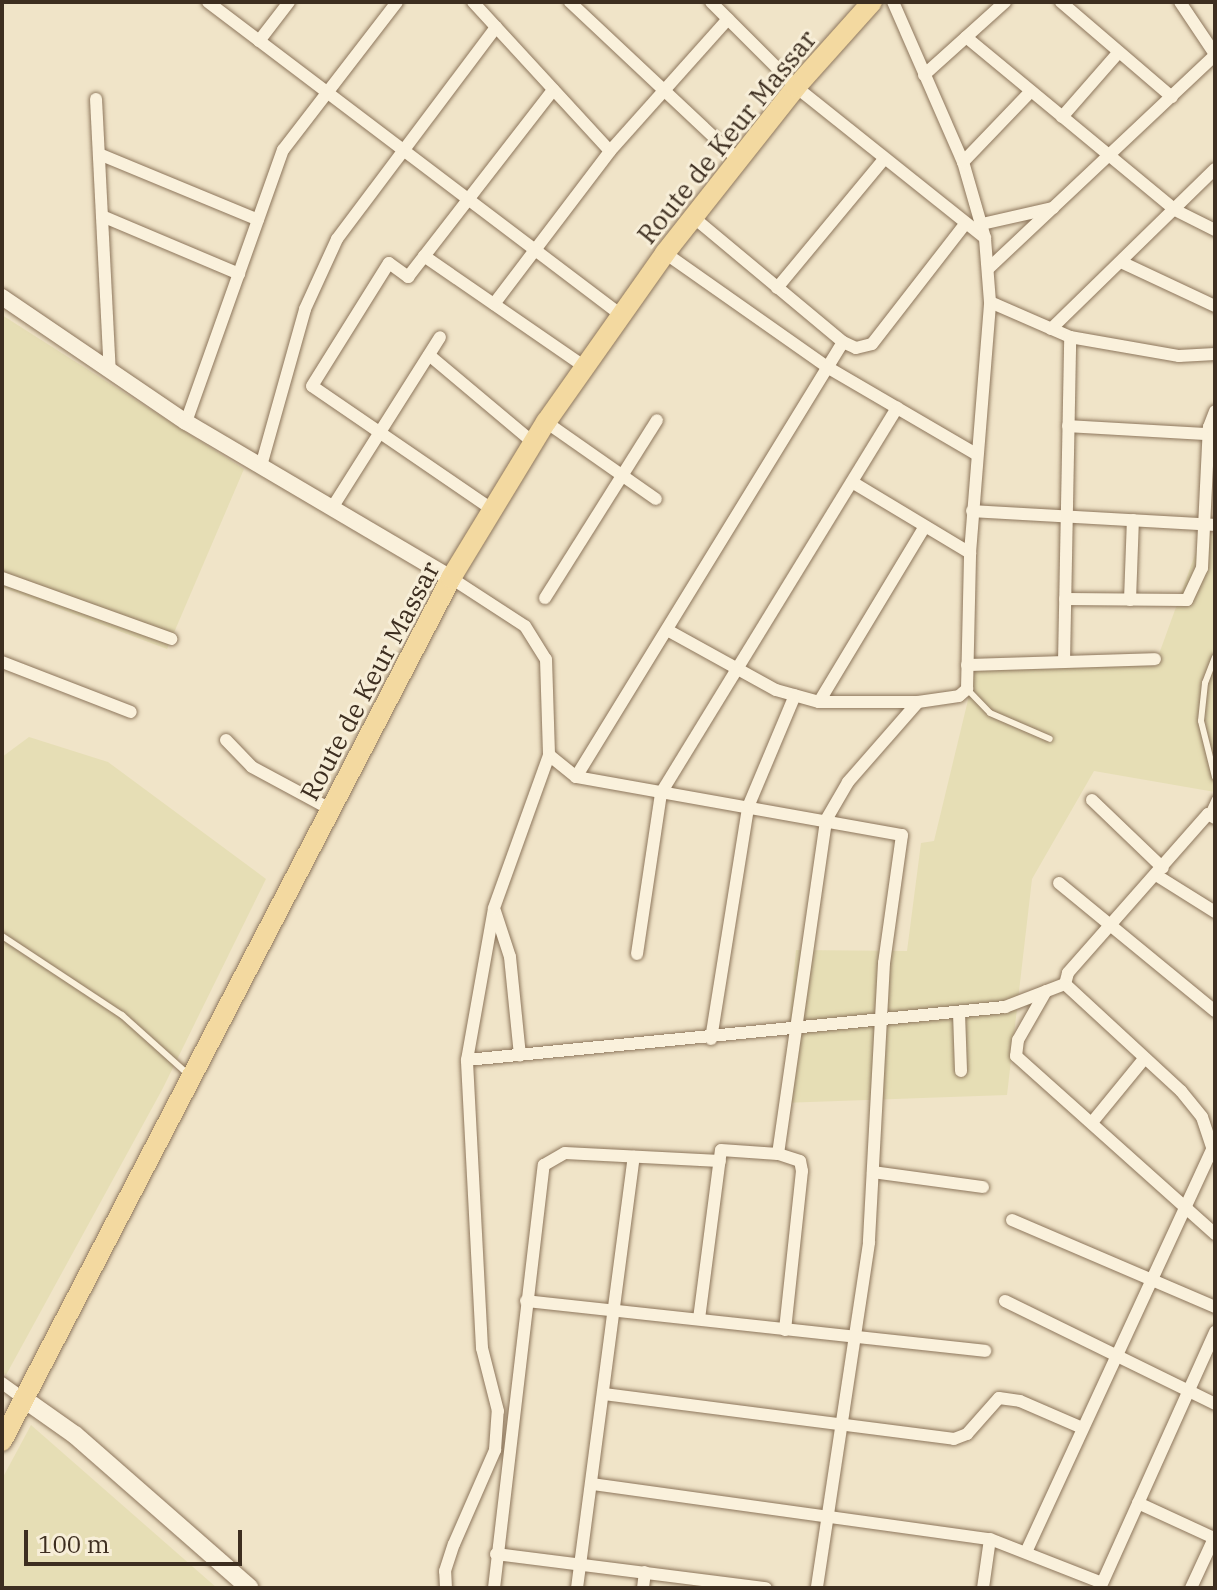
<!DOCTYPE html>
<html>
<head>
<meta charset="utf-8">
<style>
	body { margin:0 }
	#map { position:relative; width:1217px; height:1590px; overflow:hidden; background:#f0e4c8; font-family:"IBM Plex Serif",serif }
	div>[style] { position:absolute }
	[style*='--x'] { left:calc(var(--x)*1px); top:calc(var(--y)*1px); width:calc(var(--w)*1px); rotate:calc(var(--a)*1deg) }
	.farmland>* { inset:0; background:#e6deb5 }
	.roads { filter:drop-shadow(0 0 2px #8d765c) drop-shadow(0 0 2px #8d765c) }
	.service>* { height:6px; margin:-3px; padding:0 3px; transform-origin:3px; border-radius:3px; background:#faf1dc }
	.minor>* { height:12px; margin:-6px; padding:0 6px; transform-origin:6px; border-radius:6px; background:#faf1dc }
	.tertiary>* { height:16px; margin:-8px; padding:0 8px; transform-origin:8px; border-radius:8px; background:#faf1dc }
	.secondary>* { height:18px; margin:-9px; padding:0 9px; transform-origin:9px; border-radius:9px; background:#faf1dc }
	.primary>* { height:20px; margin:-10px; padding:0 10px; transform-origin:10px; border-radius:10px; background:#f3d9a0 }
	span { translate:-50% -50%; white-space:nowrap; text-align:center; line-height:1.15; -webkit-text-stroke:6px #f7eed8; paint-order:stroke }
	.street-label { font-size:26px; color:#3d2e20 }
	.frame { position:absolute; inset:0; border:4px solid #3d2e20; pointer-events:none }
	.scale { position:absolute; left:24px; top:1530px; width:218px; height:36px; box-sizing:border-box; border:4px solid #3d2e20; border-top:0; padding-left:10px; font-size:24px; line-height:28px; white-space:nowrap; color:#3d2e20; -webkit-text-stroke:6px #f7eed8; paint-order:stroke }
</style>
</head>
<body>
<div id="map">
	<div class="farmland">
		<div style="clip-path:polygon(2px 315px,244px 469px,167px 649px,2px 587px)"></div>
		<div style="clip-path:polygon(1204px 530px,1215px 536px,1215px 792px,1094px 771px,1032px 879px,1007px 1095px,782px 1103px,796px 950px,907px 951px,921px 843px,934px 841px,975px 671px,1155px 665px)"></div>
		<div style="clip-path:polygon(29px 737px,108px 762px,266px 879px,163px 1088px,6px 1375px,2px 1372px,2px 757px)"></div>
		<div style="clip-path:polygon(31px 1425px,217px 1588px,2px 1588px,2px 1479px)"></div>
	</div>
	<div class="roads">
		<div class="service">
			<div style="--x:1215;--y:657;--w:28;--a:111"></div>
			<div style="--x:1205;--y:683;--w:38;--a:96"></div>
			<div style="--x:1201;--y:721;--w:58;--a:76"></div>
			<div style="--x:967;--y:689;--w:33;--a:46"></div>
			<div style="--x:990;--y:713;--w:65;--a:23.4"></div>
			<div style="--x:1208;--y:814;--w:17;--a:-65"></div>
			<div style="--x:2;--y:936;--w:144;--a:33.4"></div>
			<div style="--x:122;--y:1015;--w:91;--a:41.9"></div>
		</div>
		<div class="minor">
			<div style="--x:208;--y:2;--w:518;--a:37.16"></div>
			<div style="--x:473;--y:2;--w:202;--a:47.4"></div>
			<div style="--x:570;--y:2;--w:231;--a:43.2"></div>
			<div style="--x:711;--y:2;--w:120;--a:45"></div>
			<div style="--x:796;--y:87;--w:242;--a:38.6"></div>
			<div style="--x:1061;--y:2;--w:146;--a:40.6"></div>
			<div style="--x:1180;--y:2;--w:63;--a:56.1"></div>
			<div style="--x:966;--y:37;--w:271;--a:39.6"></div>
			<div style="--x:1175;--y:210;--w:45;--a:26.6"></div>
			<div style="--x:259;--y:41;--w:49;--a:-52.4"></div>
			<div style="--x:924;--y:75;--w:109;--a:-42"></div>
			<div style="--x:96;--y:99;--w:272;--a:87.1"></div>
			<div style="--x:1062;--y:117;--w:86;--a:-48.8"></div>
			<div style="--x:99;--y:154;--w:172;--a:22.5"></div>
			<div style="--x:963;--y:162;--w:98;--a:-46.2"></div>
			<div style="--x:102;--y:216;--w:149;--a:22.9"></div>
			<div style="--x:693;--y:217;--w:195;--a:39.8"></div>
			<div style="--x:843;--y:342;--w:14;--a:25"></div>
			<div style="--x:856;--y:348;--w:16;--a:-14"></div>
			<div style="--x:872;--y:344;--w:153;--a:-52.2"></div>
			<div style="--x:982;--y:224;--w:73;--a:-12.7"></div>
			<div style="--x:665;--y:253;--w:198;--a:35.1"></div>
			<div style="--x:827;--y:367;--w:173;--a:30.3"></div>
			<div style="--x:424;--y:256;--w:196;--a:34.6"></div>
			<div style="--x:1121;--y:262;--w:104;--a:25.1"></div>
			<div style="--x:988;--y:269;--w:312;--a:-43.3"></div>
			<div style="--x:777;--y:288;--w:168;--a:-50.3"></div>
			<div style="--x:990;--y:302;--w:87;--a:23.6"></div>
			<div style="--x:1070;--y:337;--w:111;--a:9.9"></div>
			<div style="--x:1179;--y:356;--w:36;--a:-3"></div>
			<div style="--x:494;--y:304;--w:192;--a:-52.8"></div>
			<div style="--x:610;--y:151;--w:177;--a:-48.2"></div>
			<div style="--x:1051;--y:329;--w:229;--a:-44.3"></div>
			<div style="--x:429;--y:355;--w:137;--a:40"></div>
			<div style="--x:186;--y:422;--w:289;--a:-70.4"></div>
			<div style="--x:283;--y:150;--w:187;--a:-52.4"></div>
			<div style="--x:546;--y:422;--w:134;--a:35"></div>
			<div style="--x:1068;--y:426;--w:140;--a:3.3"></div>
			<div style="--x:261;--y:466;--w:163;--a:-74.3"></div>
			<div style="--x:305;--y:309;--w:77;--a:-65.4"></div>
			<div style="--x:337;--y:239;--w:265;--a:-53.1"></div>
			<div style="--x:852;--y:482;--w:138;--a:31"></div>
			<div style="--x:332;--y:508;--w:202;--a:-57.7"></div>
			<div style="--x:493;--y:510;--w:219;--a:-145.6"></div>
			<div style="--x:312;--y:386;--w:145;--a:-58"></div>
			<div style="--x:389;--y:263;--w:24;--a:36"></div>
			<div style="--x:408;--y:277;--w:237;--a:-52.2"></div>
			<div style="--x:972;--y:511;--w:243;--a:3.3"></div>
			<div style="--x:2;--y:578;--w:180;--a:19.8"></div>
			<div style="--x:451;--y:578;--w:88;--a:33"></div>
			<div style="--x:525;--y:626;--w:39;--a:58"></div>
			<div style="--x:546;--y:659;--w:96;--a:88.2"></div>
			<div style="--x:549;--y:755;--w:35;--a:39"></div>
			<div style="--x:576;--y:777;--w:331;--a:10.1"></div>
			<div style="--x:902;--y:835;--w:129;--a:98"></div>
			<div style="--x:884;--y:963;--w:280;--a:93.1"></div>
			<div style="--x:869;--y:1243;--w:349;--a:98.6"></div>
			<div style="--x:545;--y:598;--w:210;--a:-57.8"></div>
			<div style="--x:1065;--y:599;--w:122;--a:0.5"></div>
			<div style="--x:1187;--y:600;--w:35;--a:-65"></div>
			<div style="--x:1202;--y:568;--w:141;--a:-87.2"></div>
			<div style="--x:1209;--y:427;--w:17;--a:-69"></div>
			<div style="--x:1130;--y:600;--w:80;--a:-87.9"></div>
			<div style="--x:669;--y:631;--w:122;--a:28.9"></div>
			<div style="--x:776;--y:690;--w:45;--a:15.6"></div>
			<div style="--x:819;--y:702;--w:99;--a:0"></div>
			<div style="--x:918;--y:702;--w:41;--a:-8.3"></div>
			<div style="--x:959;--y:696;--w:11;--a:-41"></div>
			<div style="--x:967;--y:689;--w:136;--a:-88.7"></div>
			<div style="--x:970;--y:553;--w:252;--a:-85.4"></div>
			<div style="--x:990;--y:302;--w:64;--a:-94.5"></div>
			<div style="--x:985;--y:238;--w:79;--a:-106.1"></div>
			<div style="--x:963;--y:162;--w:175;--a:-113.6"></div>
			<div style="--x:2;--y:662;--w:138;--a:21.2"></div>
			<div style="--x:1064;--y:662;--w:325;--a:-88.9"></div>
			<div style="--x:967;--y:665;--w:188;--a:-1.8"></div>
			<div style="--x:819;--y:702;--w:205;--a:-58.9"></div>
			<div style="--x:226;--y:740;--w:37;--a:46"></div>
			<div style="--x:252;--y:767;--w:91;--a:28.3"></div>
			<div style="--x:576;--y:777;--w:510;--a:-58.46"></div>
			<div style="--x:1092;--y:800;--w:98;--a:43.8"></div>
			<div style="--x:1215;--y:818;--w:8;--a:-150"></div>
			<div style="--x:1208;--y:814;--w:212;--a:131.4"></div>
			<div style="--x:1068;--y:973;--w:11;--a:105"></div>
			<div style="--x:1065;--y:984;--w:158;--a:42.7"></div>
			<div style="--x:1181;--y:1091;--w:33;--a:51"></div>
			<div style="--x:1202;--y:1117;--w:41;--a:71.6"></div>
			<div style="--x:1156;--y:875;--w:70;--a:32.1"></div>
			<div style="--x:1059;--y:883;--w:202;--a:39.4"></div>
			<div style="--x:495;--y:911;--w:48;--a:71.9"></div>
			<div style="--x:510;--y:957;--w:99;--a:84.2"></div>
			<div style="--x:637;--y:954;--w:163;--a:-81.5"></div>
			<div style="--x:661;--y:793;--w:452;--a:-58.5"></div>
			<div style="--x:1046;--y:991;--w:56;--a:119.7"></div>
			<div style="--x:1018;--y:1040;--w:16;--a:97"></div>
			<div style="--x:1016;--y:1056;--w:267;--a:41.8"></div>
			<div style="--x:959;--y:1013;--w:58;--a:88"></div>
			<div style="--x:711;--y:1039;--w:235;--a:-80.9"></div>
			<div style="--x:748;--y:807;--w:121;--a:-67.2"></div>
			<div style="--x:467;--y:1060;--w:541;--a:-5.63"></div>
			<div style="--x:1005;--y:1007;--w:64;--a:-21"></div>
			<div style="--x:1094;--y:1120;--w:79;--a:-50.7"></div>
			<div style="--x:873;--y:1172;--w:111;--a:7.8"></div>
			<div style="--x:1012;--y:1220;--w:221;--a:23.2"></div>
			<div style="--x:526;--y:1301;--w:462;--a:6.2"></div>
			<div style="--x:1005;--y:1301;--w:234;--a:26.1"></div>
			<div style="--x:699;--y:1319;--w:170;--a:-82.6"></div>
			<div style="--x:721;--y:1150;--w:57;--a:4"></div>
			<div style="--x:785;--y:1330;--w:160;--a:-83.9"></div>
			<div style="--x:802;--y:1171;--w:10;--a:-101"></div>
			<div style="--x:800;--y:1161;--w:23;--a:-162"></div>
			<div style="--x:778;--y:1154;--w:337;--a:-81.8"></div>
			<div style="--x:826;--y:820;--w:44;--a:-59.9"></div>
			<div style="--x:848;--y:782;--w:106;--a:-48.8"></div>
			<div style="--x:2;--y:1383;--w:27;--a:36"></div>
			<div style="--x:604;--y:1394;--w:353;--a:7.3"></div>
			<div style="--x:954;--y:1439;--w:14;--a:-21"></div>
			<div style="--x:967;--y:1434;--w:48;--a:-48.4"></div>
			<div style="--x:999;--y:1398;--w:21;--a:8"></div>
			<div style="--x:1020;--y:1401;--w:68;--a:23.5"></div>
			<div style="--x:592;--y:1484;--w:402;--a:7.9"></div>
			<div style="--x:990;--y:1539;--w:120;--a:21.4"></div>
			<div style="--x:1138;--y:1503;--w:84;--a:24.7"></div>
			<div style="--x:1027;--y:1550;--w:445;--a:-65.2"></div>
			<div style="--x:496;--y:1554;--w:272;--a:7.2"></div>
			<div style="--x:446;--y:1588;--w:17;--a:-93"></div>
			<div style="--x:445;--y:1571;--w:28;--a:-72"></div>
			<div style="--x:454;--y:1544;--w:103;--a:-66.4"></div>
			<div style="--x:495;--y:1450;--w:39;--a:-86"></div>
			<div style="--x:498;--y:1411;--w:65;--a:-104.3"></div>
			<div style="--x:482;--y:1348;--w:288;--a:-93"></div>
			<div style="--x:467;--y:1060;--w:154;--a:-79.9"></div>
			<div style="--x:494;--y:908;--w:163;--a:-70.2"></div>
			<div style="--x:494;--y:1588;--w:426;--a:-83.3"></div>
			<div style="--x:544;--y:1165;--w:24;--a:-30"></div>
			<div style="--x:565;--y:1153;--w:155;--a:3"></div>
			<div style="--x:577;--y:1588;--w:435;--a:-82.5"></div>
			<div style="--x:643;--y:1588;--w:16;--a:-83"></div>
			<div style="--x:983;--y:1588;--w:49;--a:-81.9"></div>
			<div style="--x:1100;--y:1588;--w:281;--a:-65.8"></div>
			<div style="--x:1191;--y:1588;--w:57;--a:-65.2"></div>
		</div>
		<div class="tertiary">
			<div style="--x:2;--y:297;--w:222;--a:34.2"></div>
			<div style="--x:186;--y:422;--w:308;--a:30.5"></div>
		</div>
		<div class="secondary">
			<div style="--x:24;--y:1399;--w:62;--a:35.2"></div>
			<div style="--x:75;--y:1435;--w:232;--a:41.2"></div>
		</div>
		<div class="primary">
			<div style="--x:2;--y:1441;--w:973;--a:-62.51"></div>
			<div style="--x:451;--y:578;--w:183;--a:-58.7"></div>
			<div style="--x:546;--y:422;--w:207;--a:-54.8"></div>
			<div style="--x:665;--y:253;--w:211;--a:-51.7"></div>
			<div style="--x:796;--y:87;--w:114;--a:-48.2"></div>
		</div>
	</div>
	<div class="street-label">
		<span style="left:727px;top:137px;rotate:-51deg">Route de Keur Massar</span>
		<span style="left:370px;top:681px;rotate:-62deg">Route de Keur Massar</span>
	</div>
	<div class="frame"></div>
	<div class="scale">100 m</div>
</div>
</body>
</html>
